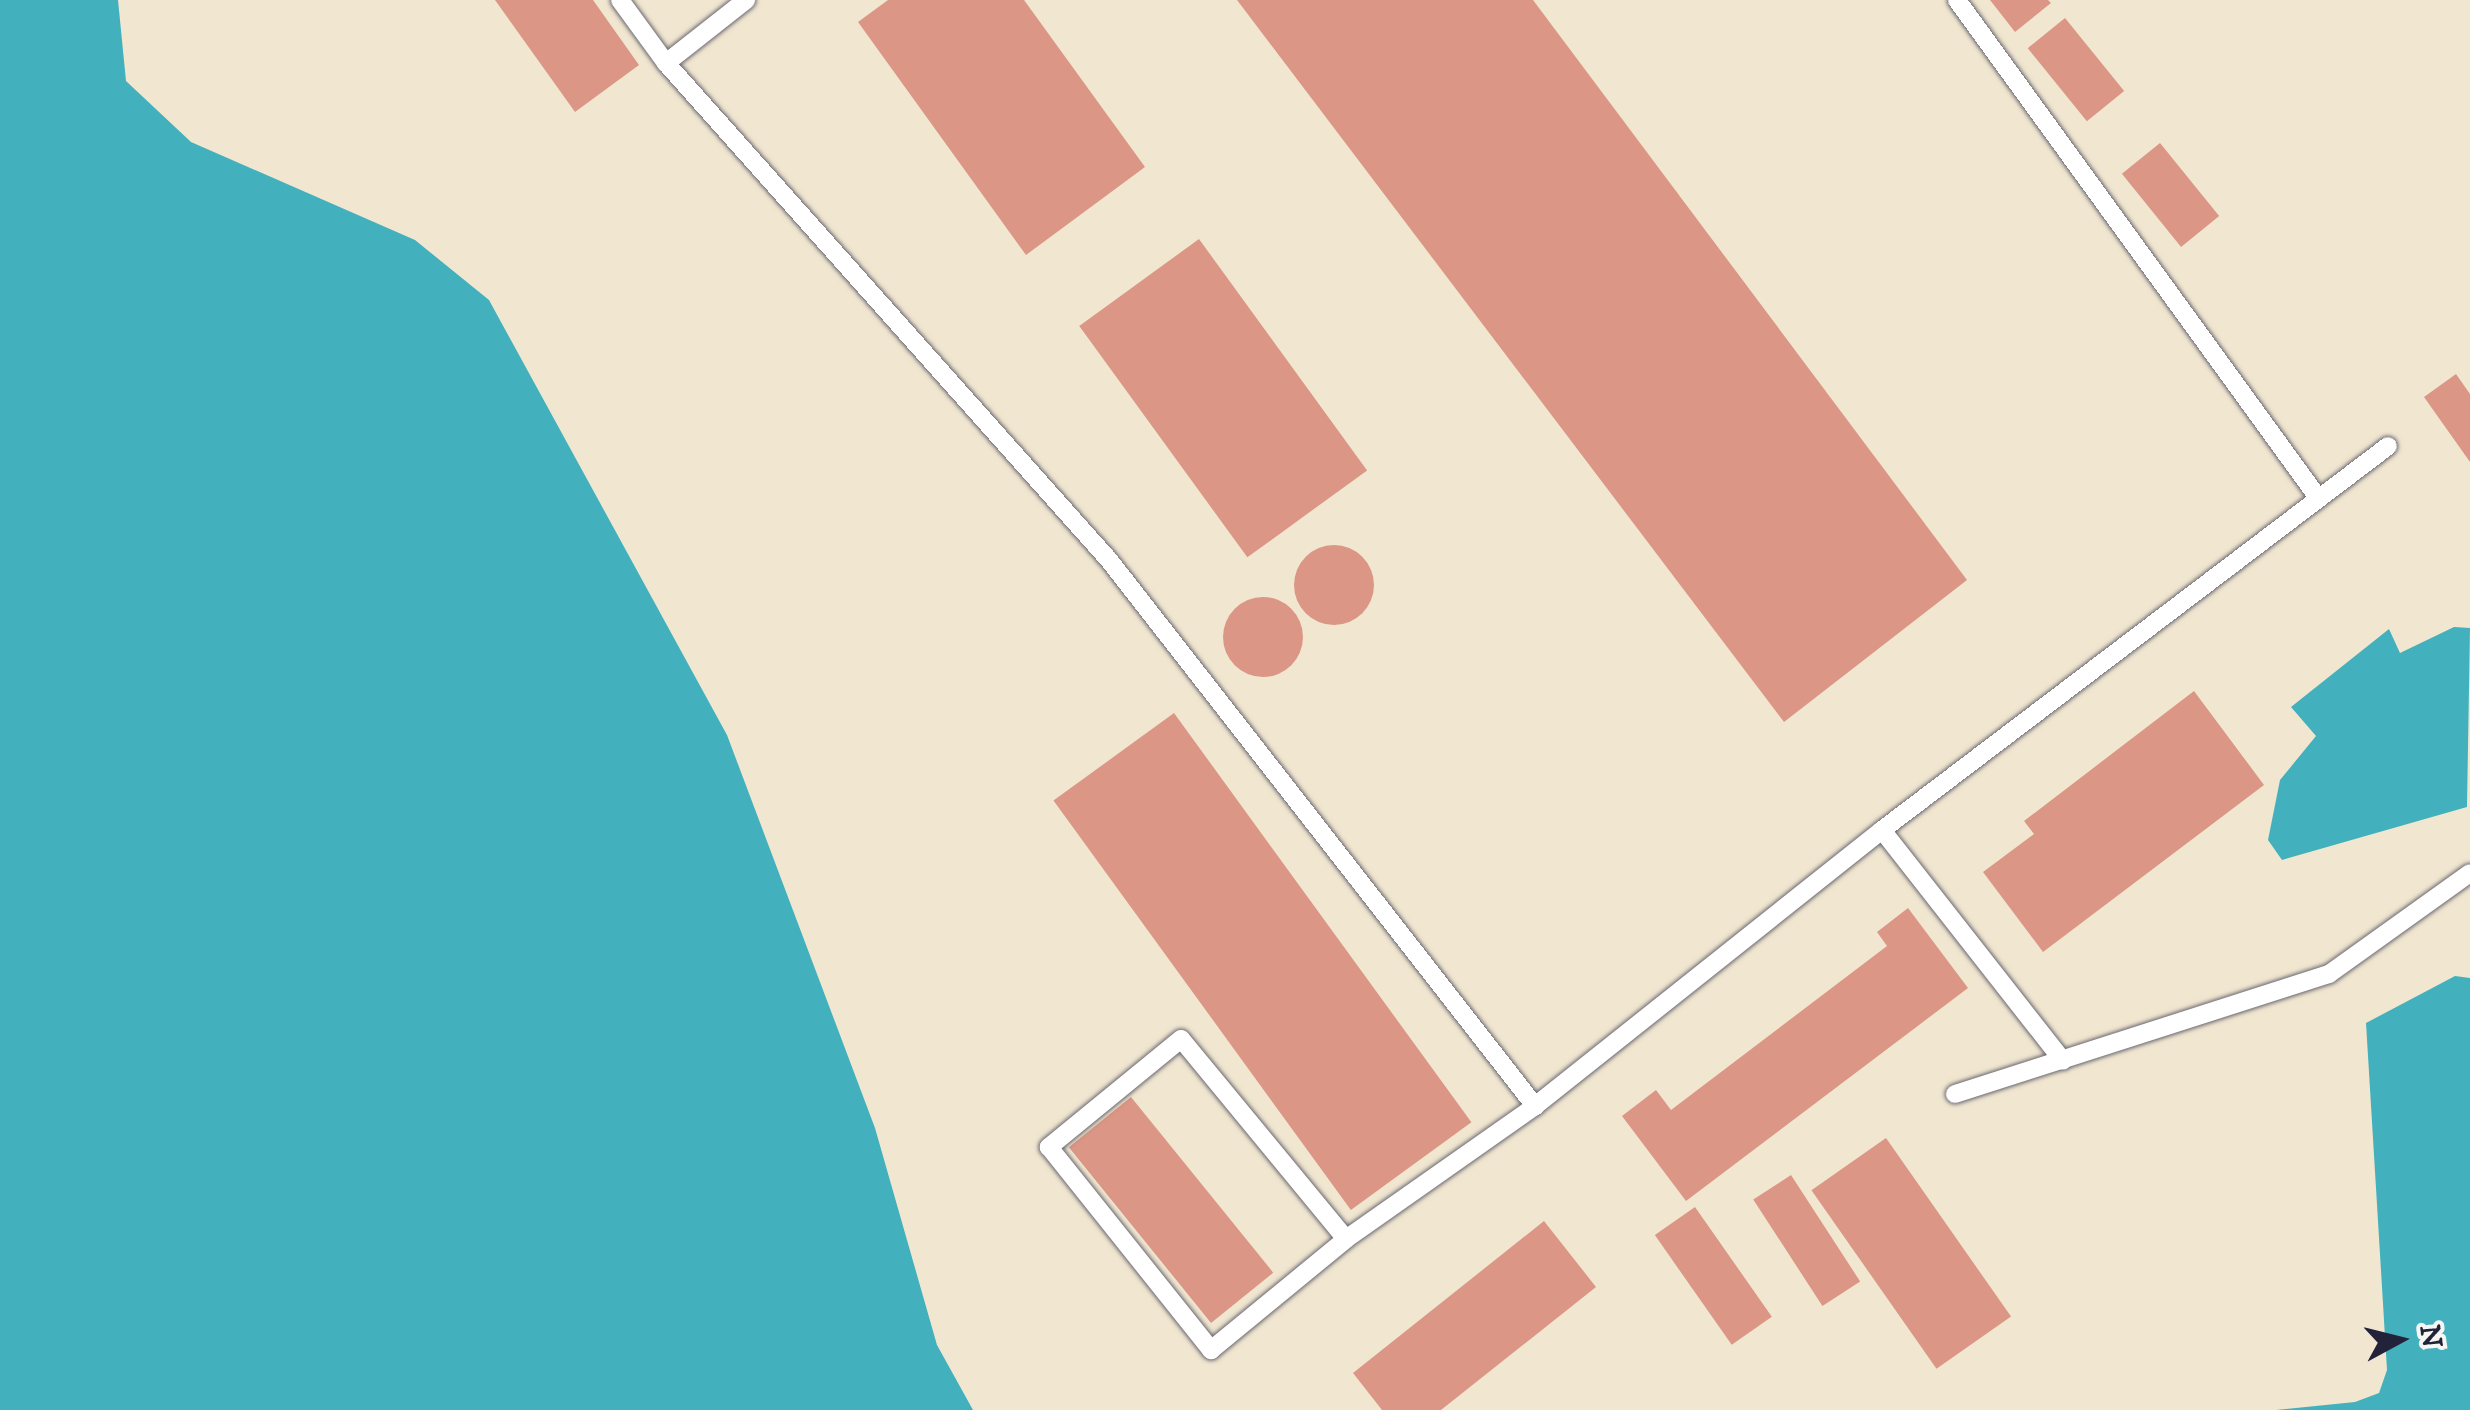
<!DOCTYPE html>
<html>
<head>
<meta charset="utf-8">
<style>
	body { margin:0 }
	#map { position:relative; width:2470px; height:1410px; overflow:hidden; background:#f1e7d1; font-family:"IM FELL DW Pica",serif }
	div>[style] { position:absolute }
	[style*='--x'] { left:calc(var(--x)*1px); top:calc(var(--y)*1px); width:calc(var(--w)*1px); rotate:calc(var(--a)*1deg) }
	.water>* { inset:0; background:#42b1bd }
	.building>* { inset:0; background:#db9685; transform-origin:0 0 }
	.round { border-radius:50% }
	.roads { filter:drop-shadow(0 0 2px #6a6770) drop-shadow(0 0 2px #6a6770) }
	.service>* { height:18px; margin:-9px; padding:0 9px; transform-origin:9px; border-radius:9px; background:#fff }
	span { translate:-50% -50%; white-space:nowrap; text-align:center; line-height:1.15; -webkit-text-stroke:8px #f6f6f2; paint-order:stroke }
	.north { position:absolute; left:2350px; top:1290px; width:100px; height:100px; -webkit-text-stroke:8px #f6f6f2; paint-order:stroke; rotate:83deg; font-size:28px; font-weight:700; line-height:40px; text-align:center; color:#22223b }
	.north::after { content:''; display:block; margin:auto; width:35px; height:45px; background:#22223b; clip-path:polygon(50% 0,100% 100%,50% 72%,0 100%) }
</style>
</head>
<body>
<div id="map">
	<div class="water">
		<div style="clip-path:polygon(0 0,118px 0,126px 81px,191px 142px,415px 240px,489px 300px,727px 735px,875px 1128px,937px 1345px,973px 1410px,0 1410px)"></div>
		<div style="clip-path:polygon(2454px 627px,2470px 628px,2467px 807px,2282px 860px,2268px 840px,2280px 780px,2316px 736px,2291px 707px,2389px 629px,2400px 653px)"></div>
		<div style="clip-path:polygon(2455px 976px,2470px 978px,2470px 1410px,2276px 1410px,2355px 1402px,2379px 1393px,2387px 1370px,2366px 1023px)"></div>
	</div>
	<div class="building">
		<div style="clip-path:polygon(495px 0,593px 0,639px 65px,575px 112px)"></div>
		<div style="clip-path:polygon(888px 0,1024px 0,1145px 167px,1026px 255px,858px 22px)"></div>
		<div style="clip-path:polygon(1237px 0,1533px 0,1967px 580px,1784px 722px)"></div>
		<div style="clip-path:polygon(1990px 0,2048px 0,2051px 3px,2015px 32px)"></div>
		<div style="left:2065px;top:18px;width:94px;height:48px;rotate:51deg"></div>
		<div style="left:2160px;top:143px;width:94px;height:49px;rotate:51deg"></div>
		<div style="left:1199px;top:239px;width:286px;height:148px;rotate:54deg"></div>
		<div style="clip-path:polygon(2456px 374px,2470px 394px,2470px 462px,2424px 397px)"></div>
		<div class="round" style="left:1294px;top:545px;width:80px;height:80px"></div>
		<div class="round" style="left:1223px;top:597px;width:80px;height:80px"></div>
		<div style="clip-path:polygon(2194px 691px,2264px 785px,2043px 952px,1983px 872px,2034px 834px,2024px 821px)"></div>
		<div style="left:1174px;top:713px;width:506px;height:149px;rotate:54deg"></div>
		<div style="clip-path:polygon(1908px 908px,1968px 988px,1686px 1201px,1622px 1116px,1656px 1090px,1671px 1110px,1887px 946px,1877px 932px)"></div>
		<div style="left:1131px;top:1097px;width:226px;height:80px;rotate:51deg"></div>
		<div style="left:1886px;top:1138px;width:218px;height:91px;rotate:55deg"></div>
		<div style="left:1791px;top:1175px;width:127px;height:45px;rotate:57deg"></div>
		<div style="left:1695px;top:1207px;width:134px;height:49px;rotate:55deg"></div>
		<div style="clip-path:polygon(1544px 1221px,1596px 1287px,1441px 1410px,1382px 1410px,1353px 1373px)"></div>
	</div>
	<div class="roads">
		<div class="service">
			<div style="--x:620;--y:0;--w:78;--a:53.9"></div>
			<div style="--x:666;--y:63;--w:666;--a:48.29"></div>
			<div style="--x:1109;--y:560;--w:693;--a:52.04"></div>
			<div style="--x:1535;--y:1106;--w:443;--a:-38.5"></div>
			<div style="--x:1882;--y:830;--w:293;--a:51.9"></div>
			<div style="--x:1957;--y:0;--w:616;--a:54.04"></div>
			<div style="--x:666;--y:63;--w:102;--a:-38.2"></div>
			<div style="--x:1882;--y:830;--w:635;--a:-37.19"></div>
			<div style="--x:1955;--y:1094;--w:393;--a:-17.8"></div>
			<div style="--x:2329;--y:974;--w:173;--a:-35.6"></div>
			<div style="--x:1346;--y:1239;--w:259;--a:-129.5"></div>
			<div style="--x:1181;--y:1039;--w:171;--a:140.7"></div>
			<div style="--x:1049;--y:1147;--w:260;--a:51.4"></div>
			<div style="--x:1211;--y:1350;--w:175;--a:-39.4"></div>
			<div style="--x:1346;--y:1239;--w:231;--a:-35.1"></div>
		</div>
	</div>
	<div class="north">N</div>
</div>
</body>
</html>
